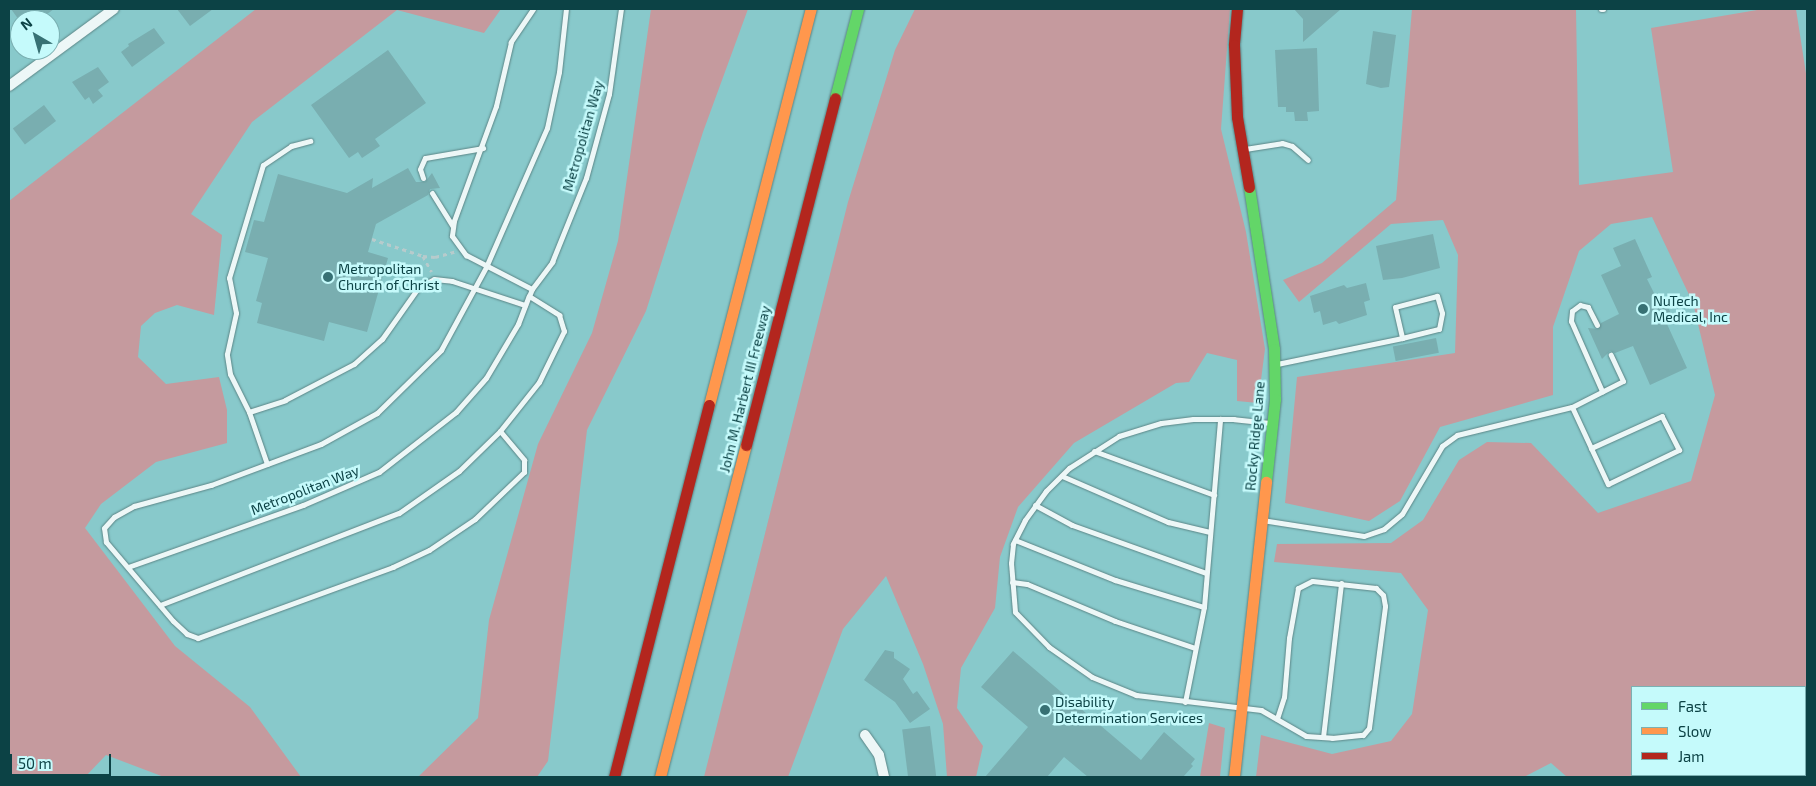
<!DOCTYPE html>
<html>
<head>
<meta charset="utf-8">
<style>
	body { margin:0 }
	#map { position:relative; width:1816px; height:786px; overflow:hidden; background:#88c9cb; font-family:"Exo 2",sans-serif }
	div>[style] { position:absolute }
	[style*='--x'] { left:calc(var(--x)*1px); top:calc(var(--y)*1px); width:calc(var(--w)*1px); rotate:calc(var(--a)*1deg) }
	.green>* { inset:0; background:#c59a9e }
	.building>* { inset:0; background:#79aeb0; transform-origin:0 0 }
	.path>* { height:2.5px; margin-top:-1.25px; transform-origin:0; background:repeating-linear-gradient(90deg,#b7cbcc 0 4px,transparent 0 8px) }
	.roads { filter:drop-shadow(0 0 1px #5b8586) drop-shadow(0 0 1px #5b8586) }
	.lane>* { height:5px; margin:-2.5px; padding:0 2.5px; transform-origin:2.5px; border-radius:2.5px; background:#edf7f7 }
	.street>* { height:10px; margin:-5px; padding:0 5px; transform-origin:5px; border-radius:5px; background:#edf7f7 }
	.fast>* { height:11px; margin:-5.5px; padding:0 5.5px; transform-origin:5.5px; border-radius:5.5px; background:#63d668 }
	.slow>* { height:11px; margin:-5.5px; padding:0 5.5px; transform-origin:5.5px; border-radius:5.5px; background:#ff974d }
	.jam>* { height:11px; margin:-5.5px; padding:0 5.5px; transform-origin:5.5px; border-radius:5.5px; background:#b3261e }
	.dots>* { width:14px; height:14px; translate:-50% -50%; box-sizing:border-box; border:2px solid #c5fafb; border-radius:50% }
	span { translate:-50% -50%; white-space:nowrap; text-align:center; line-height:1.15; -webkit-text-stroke:5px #c5fafb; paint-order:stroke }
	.street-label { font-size:14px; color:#0c4245 }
	.poi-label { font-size:14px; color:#0c4245 }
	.left { translate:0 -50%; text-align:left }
	.frame { position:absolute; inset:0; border:10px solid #0c4245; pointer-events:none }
	.legend { position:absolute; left:1631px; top:686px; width:175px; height:90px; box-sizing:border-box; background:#c5fafb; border:1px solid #7bb0b2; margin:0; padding:6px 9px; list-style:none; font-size:15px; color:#0c4245 }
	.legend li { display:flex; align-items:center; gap:10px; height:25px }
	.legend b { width:25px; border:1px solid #7bb0b2 }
	.north { position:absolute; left:10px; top:10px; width:50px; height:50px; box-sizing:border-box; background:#c5fafb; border:1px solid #7bb0b2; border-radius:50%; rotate:322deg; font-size:14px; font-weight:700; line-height:20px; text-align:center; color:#0c4245 }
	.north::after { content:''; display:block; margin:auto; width:18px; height:22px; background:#377174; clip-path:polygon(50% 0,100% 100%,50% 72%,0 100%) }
	.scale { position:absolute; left:10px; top:754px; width:101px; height:22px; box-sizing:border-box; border:2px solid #0c4245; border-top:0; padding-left:6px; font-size:15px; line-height:18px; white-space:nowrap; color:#0c4245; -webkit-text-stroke:4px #c5fafb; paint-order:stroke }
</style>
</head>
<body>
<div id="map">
	<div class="green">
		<div style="clip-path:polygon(256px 9px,501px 9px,484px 33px,397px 10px,252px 122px,191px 214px,222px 235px,214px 315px,177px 305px,155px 313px,141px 326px,138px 357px,166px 384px,219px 377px,227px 410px,227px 443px,156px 462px,101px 504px,85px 528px,175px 646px,250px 707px,301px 777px,164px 777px,106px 755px,85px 777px,9px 777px,9px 201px)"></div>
		<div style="clip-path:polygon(651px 9px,748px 9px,703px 132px,646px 311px,587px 430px,548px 761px,537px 777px,418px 777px,478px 718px,489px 620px,538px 444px,592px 333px,618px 241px)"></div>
		<div style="clip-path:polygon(915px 9px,1230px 9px,1221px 129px,1246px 232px,1265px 349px,1258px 403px,1237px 401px,1237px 360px,1207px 353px,1189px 382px,1176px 383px,1074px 443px,1018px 507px,1000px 557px,995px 608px,961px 668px,957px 708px,983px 746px,976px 777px,947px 777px,943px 724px,923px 664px,886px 576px,843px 629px,788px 777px,704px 777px,848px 202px,895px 50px)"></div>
		<div style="clip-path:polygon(1412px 9px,1576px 9px,1579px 185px,1673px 172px,1651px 28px,1763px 9px,1796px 9px,1807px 80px,1807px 709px,1805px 715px,1805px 687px,1632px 687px,1632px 775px,1780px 775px,1779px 777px,1567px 777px,1551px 763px,1524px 777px,1256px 777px,1261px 735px,1332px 754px,1391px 741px,1412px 714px,1428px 610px,1401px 573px,1274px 562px,1277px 544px,1391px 543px,1423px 520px,1459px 460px,1487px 442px,1531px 443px,1598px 513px,1691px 481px,1715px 395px,1693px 303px,1652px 217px,1611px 224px,1579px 251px,1553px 327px,1553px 395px,1440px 427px,1400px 501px,1369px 521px,1285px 503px,1297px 377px,1455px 353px,1458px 255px,1443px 220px,1391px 224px,1299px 302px,1283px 280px,1322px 263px,1396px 200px)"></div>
		<div style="clip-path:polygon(1209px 723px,1225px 728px,1220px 777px,1200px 777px)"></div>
	</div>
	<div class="building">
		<div style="clip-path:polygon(11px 9px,54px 9px,39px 20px,19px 20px)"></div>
		<div style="clip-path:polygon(177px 9px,213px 9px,190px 26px)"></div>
		<div style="clip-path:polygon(1294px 9px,1341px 9px,1303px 42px,1303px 19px)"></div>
		<div style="clip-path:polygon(154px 28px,165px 43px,132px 67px,121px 52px,129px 46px,128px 44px)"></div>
		<div style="clip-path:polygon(1373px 31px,1396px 35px,1389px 87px,1381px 88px,1366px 84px)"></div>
		<div style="clip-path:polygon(1317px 48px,1319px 111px,1307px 112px,1308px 121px,1295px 121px,1294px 112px,1286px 112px,1286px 107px,1278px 107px,1275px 50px)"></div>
		<div style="clip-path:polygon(388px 50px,426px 103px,375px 139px,380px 146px,362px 158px,358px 152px,349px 158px,311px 105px)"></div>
		<div style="clip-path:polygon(98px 67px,109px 82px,98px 90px,103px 96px,93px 104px,89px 97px,85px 100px,72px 82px)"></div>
		<div style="left:44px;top:105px;width:20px;height:39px;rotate:53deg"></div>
		<div style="clip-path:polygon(408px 168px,416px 182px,425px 182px,432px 173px,440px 188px,430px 189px,428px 195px,376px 224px,368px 252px,388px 258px,367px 332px,329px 322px,324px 341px,257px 323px,262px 303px,256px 301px,268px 258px,245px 252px,254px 220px,264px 222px,278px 174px,347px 193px,373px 178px,372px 188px)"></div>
		<div style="clip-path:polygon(1433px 234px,1440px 268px,1402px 278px,1383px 280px,1376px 246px)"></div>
		<div style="clip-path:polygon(1635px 239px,1652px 277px,1647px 279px,1659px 303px,1665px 300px,1674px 321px,1667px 324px,1687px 368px,1650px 385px,1633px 346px,1615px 353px,1610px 351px,1602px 359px,1588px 328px,1598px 329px,1601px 323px,1619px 314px,1601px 275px,1621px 266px,1613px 248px)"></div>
		<div style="clip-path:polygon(1366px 283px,1370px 300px,1364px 302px,1367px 315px,1339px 324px,1336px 321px,1323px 325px,1320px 311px,1314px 313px,1310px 296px,1344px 285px,1347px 288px)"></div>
		<div style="left:1436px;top:338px;width:15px;height:44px;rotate:79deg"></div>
		<div style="clip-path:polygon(885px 650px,894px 652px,894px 658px,910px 669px,903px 679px,913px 694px,917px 691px,930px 709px,910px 723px,895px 702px,864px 680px)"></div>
		<div style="clip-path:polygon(1013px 651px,1141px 760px,1164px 732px,1195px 759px,1191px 764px,1193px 766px,1183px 777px,1088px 777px,1064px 757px,1047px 777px,985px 777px,1028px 727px,981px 687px)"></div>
		<div style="left:930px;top:726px;width:51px;height:28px;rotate:83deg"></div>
	</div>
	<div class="path">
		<div style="--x:372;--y:239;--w:54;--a:18.4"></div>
		<div style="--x:423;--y:256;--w:12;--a:5"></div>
		<div style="--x:435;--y:257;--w:20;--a:-15"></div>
		<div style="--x:423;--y:256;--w:18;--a:61"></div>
	</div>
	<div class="roads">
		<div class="lane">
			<div style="--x:533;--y:9;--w:40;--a:124"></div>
			<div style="--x:511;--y:42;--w:66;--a:103.2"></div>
			<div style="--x:496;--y:106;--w:122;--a:110.1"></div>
			<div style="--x:454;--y:221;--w:15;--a:98"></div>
			<div style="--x:452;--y:236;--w:24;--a:54"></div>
			<div style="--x:466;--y:255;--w:74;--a:27.3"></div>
			<div style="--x:532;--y:289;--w:34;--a:-53"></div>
			<div style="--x:552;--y:262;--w:91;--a:-68"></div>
			<div style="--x:586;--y:178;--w:87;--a:-74.7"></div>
			<div style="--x:609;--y:94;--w:86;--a:-82"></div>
			<div style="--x:1601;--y:9;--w:2;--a:0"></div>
			<div style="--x:1245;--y:149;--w:37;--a:-9"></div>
			<div style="--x:1282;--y:143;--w:10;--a:17"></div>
			<div style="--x:1292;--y:146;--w:21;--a:41"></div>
			<div style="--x:423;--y:178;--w:9;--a:-108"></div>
			<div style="--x:420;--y:169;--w:12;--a:-66"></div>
			<div style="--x:425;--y:158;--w:59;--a:-9.8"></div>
			<div style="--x:432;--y:193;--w:39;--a:58"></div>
			<div style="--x:532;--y:289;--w:8;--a:113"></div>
			<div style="--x:529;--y:296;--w:36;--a:32"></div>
			<div style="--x:559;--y:315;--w:17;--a:73"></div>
			<div style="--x:564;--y:331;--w:57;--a:116.1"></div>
			<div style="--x:539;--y:382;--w:63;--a:128.5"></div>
			<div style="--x:500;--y:431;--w:38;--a:50"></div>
			<div style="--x:524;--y:460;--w:12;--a:90"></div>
			<div style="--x:524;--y:472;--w:68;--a:136.2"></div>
			<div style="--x:475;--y:519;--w:55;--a:146"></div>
			<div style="--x:429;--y:550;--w:40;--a:155"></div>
			<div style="--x:393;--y:567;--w:208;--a:160"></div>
			<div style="--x:198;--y:638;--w:12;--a:-160"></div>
			<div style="--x:187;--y:634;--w:19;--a:-137"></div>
			<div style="--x:173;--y:621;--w:104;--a:-130.3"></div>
			<div style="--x:106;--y:542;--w:14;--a:-98"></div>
			<div style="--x:104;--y:528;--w:15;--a:-48"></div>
			<div style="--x:114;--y:517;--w:23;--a:-29"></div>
			<div style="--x:134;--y:506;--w:80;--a:-15.3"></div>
			<div style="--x:211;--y:485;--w:117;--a:-20.4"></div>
			<div style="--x:321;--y:444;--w:64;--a:-29"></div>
			<div style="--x:377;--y:413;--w:90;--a:-44.5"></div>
			<div style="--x:441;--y:350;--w:94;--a:-61.5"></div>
			<div style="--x:486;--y:267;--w:152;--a:-66.3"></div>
			<div style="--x:547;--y:128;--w:57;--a:-77.9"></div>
			<div style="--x:559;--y:72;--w:63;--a:-83.7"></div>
			<div style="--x:1597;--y:325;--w:20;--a:-117"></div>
			<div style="--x:1588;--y:307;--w:8;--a:-166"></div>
			<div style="--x:1580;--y:305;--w:10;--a:143"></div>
			<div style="--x:1572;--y:311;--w:10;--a:96"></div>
			<div style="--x:1571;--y:321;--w:77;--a:66.1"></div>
			<div style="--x:1277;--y:364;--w:128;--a:-11.7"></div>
			<div style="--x:1402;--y:338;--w:38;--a:-14"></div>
			<div style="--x:1439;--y:329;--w:16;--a:-79"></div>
			<div style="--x:1442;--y:313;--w:18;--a:-106"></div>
			<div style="--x:1437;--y:296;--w:43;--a:165.3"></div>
			<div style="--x:1395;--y:307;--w:32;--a:77"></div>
			<div style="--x:1572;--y:407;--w:57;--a:-27"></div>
			<div style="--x:1623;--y:381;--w:29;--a:-115"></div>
			<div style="--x:249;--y:412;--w:42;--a:-116.6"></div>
			<div style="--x:230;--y:374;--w:20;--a:-99"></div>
			<div style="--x:227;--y:354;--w:42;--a:-77.6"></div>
			<div style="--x:236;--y:313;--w:36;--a:-101"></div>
			<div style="--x:229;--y:278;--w:118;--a:-73.3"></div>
			<div style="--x:263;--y:165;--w:34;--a:-34"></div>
			<div style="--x:291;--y:146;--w:20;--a:-15"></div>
			<div style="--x:1270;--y:423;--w:36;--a:-174"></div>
			<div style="--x:1234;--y:419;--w:41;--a:180"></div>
			<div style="--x:1193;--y:419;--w:32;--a:173"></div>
			<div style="--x:1161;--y:423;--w:44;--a:162.8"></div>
			<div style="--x:1119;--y:436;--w:59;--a:147.4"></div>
			<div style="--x:1069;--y:468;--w:33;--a:135"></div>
			<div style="--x:1046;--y:491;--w:36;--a:126"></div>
			<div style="--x:1025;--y:520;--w:27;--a:117"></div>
			<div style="--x:1013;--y:544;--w:19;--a:96"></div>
			<div style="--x:1011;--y:563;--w:49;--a:85.3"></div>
			<div style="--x:1015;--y:612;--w:49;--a:45.8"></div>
			<div style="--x:1049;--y:647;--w:52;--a:34.9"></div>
			<div style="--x:1092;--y:677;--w:48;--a:22.2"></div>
			<div style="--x:1136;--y:695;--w:126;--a:6.8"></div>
			<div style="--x:1261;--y:710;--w:52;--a:30"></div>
			<div style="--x:1306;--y:736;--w:26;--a:4"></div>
			<div style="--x:1332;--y:738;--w:31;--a:-6"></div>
			<div style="--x:1363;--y:735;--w:9;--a:-49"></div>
			<div style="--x:1369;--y:728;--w:123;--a:-82.5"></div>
			<div style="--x:1385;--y:606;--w:11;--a:-100"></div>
			<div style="--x:1383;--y:595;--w:10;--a:-135"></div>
			<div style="--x:1376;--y:588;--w:64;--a:-173.8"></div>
			<div style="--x:1312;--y:581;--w:16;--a:153"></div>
			<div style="--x:1298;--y:588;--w:51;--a:100.2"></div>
			<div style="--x:1289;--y:638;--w:59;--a:94.8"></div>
			<div style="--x:1284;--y:697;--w:23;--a:108"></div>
			<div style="--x:1094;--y:451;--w:128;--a:20.1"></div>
			<div style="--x:267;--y:464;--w:55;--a:-109.1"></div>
			<div style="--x:249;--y:412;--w:38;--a:-18"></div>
			<div style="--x:285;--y:400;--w:78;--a:-27.6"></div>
			<div style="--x:354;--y:364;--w:38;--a:-42"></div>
			<div style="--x:382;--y:339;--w:62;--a:-54.8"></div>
			<div style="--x:418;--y:288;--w:18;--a:-29"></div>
			<div style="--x:434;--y:279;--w:18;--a:6"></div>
			<div style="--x:452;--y:281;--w:77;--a:18.2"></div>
			<div style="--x:1062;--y:476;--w:116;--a:23.5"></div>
			<div style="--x:1168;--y:522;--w:43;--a:13.4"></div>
			<div style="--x:1035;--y:505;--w:42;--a:28.4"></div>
			<div style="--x:1072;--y:525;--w:142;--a:19.7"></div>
			<div style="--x:1262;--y:520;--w:103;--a:8.9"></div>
			<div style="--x:1364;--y:536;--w:21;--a:-19"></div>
			<div style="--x:1384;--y:529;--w:23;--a:-40"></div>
			<div style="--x:1402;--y:514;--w:79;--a:-59.5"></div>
			<div style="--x:1442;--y:446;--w:19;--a:-36"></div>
			<div style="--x:1457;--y:435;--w:118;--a:-13.7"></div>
			<div style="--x:1572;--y:407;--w:45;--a:65.1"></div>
			<div style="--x:1591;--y:448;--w:40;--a:65"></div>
			<div style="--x:1608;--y:484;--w:79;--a:-25.6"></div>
			<div style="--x:1679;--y:450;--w:38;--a:-117"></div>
			<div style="--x:1662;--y:416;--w:78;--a:155.7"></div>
			<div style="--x:1015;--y:540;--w:108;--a:21.8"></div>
			<div style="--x:1115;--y:580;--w:93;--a:16.9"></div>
			<div style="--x:128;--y:567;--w:186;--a:-19.5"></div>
			<div style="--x:303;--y:505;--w:83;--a:-23.5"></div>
			<div style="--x:379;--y:472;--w:98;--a:-37.9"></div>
			<div style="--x:456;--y:412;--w:45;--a:-48.6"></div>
			<div style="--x:486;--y:378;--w:63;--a:-59.3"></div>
			<div style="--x:518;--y:324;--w:30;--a:-69"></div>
			<div style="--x:1012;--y:582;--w:15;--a:8"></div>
			<div style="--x:1027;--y:584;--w:95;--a:22.8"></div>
			<div style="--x:1115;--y:621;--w:84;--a:18.6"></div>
			<div style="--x:160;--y:605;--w:256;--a:-21.1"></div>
			<div style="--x:399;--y:513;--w:73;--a:-35"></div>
			<div style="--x:459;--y:471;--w:57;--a:-44.3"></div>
			<div style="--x:1185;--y:702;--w:97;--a:-78.7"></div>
			<div style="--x:1204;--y:607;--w:189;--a:-85.1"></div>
			<div style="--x:1323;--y:737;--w:155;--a:-83.3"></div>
		</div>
		<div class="street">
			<div style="--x:9;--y:86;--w:130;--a:-36.3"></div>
			<div style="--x:865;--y:735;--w:24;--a:55"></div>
			<div style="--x:879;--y:755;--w:23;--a:77"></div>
		</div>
		<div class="fast">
			<div style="--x:835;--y:98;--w:92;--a:-75.5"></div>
			<div style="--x:1249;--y:187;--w:164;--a:81.2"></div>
			<div style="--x:1274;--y:349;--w:50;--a:88.9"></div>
			<div style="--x:1275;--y:399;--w:83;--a:96.2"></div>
		</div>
		<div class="slow">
			<div style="--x:709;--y:405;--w:409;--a:-75.6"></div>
			<div style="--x:660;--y:777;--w:343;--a:-75.5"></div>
			<div style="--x:1234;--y:777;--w:297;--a:-83.8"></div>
		</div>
		<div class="jam">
			<div style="--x:1237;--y:9;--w:36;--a:95"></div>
			<div style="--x:1234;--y:45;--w:72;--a:87.6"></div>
			<div style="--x:1237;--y:117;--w:71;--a:80.3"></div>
			<div style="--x:746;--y:445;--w:358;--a:-75.6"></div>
			<div style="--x:614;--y:777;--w:384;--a:-75.7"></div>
		</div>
	</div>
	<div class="dots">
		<div style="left:328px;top:277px;background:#377174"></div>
		<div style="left:1643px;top:309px;background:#377174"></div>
		<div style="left:1045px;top:710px;background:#377174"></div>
	</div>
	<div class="street-label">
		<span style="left:583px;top:136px;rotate:-74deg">Metropolitan Way</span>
		<span style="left:745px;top:389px;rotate:-76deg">John M. Harbert III Freeway</span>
		<span style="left:1255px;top:436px;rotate:-85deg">Rocky Ridge Lane</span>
		<span style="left:305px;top:490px;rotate:-21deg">Metropolitan Way</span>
	</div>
	<div class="poi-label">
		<span class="left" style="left:338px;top:277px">Metropolitan<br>Church of Christ</span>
		<span class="left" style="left:1653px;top:309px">NuTech<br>Medical, Inc</span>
		<span class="left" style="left:1055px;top:710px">Disability<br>Determination Services</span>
	</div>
	<div class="frame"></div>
	<ul class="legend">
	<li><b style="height:6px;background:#63d668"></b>Fast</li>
	<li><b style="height:6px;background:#ff974d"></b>Slow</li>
	<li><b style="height:6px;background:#b3261e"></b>Jam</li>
	</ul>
	<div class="north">N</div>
	<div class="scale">50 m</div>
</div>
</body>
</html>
